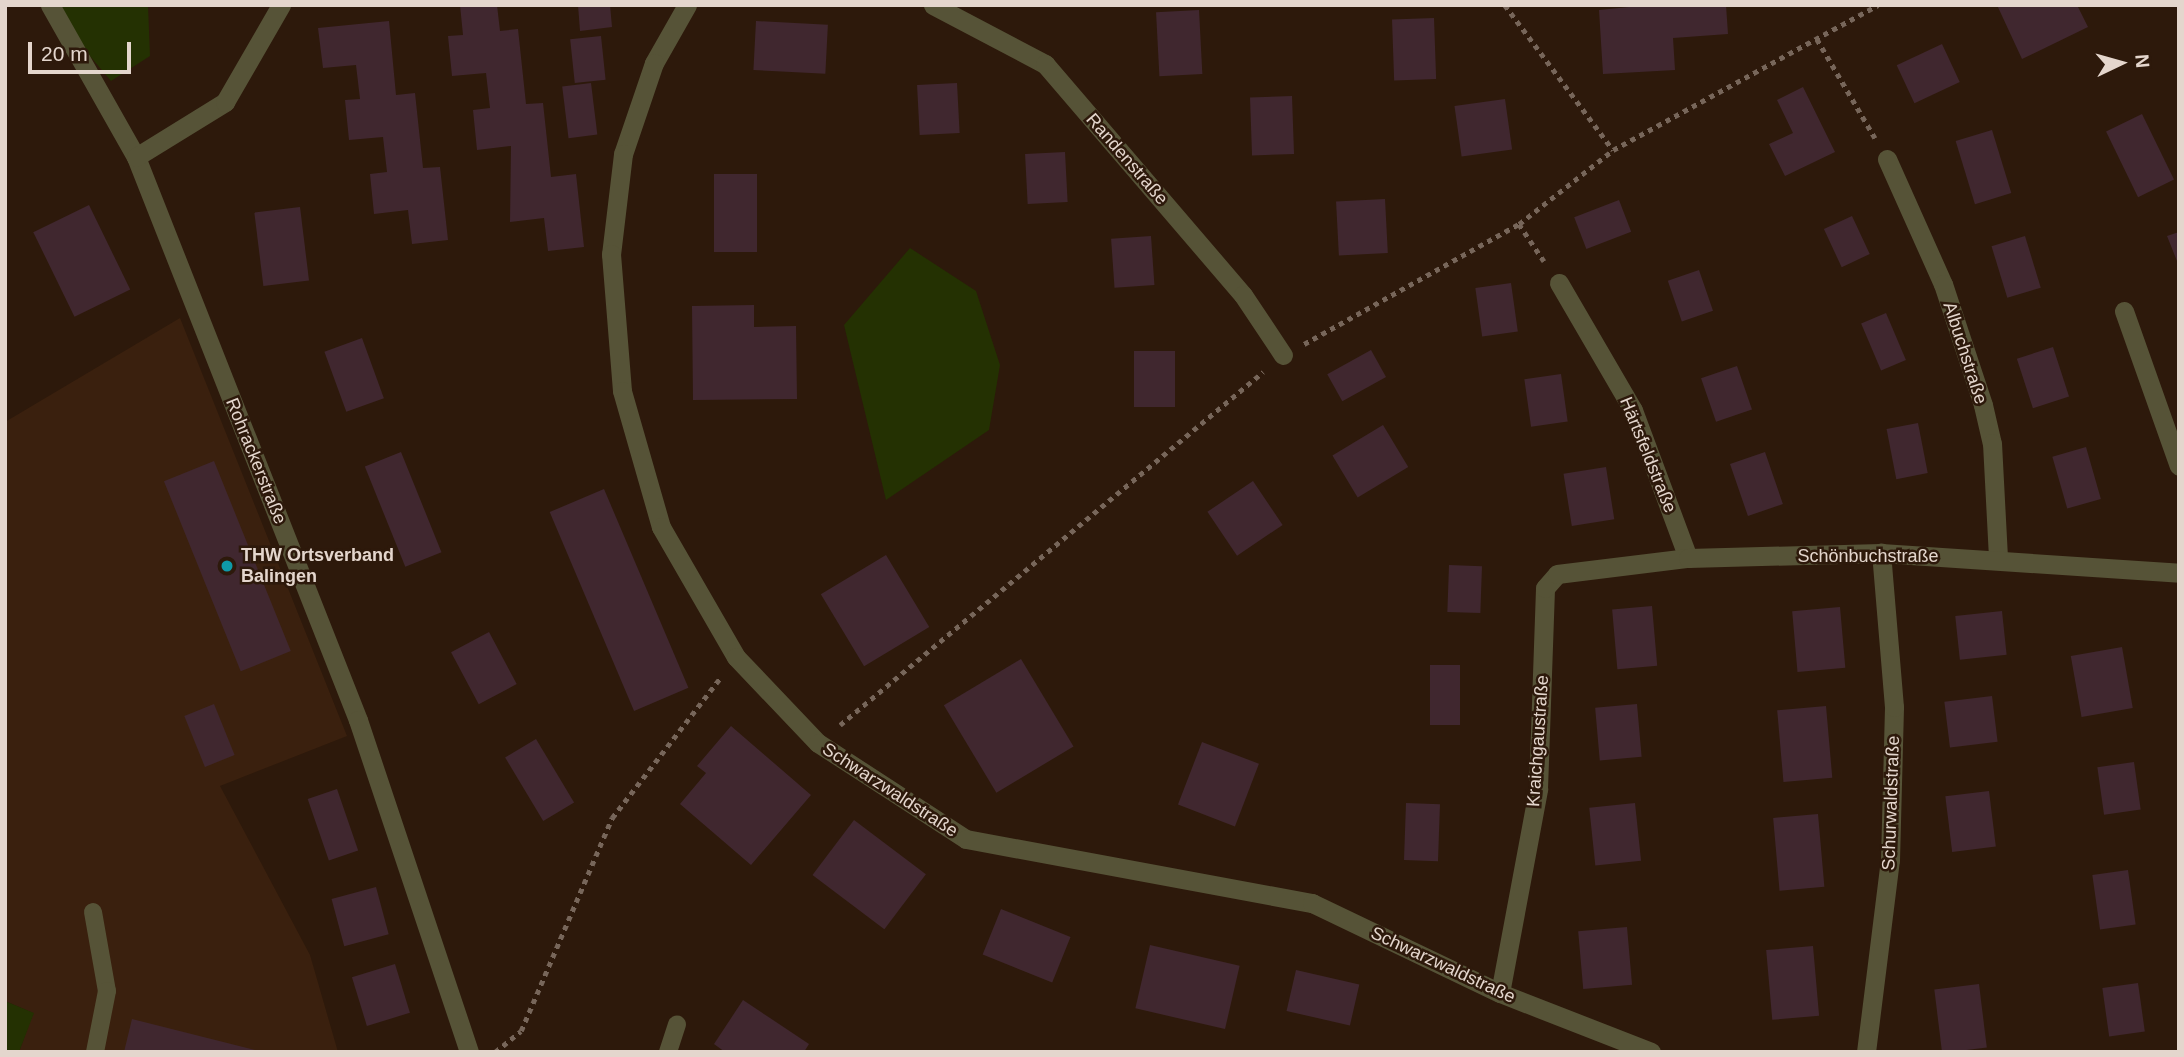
<!DOCTYPE html>
<html>
<head>
<meta charset="utf-8">
<style>
	body { margin:0 }
	#map { position:relative; width:2184px; height:1057px; overflow:hidden; background:#2d190b; font-family:Arial,sans-serif }
	div>[style] { position:absolute }
	[style*='--x'] { left:calc(var(--x)*1px); top:calc(var(--y)*1px); width:calc(var(--w)*1px); rotate:calc(var(--a)*1deg) }
	.built>* { inset:0; background:#3a200e }
	.green>* { inset:0; background:#243102 }
	.building>* { inset:0; background:#40272f; transform-origin:0 0 }
	.path>* { height:4.5px; margin-top:-2.25px; transform-origin:0; background:repeating-linear-gradient(90deg,#77665a 0 5px,transparent 0 10px) }
	.service>* { height:18px; margin:-9px; padding:0 9px; transform-origin:9px; border-radius:9px; background:#565337 }
	.minor>* { height:19px; margin:-9.5px; padding:0 9.5px; transform-origin:9.5px; border-radius:9.5px; background:#565337 }
	.dots>* { width:19px; height:19px; translate:-50% -50%; box-sizing:border-box; border:4px solid #2d190b; border-radius:50% }
	span { translate:-50% -50%; white-space:nowrap; text-align:center; line-height:1.15; -webkit-text-stroke:5px #2d190b; paint-order:stroke }
	.street-label { font-size:18px; color:#e4d6cd }
	.poi-label { font-size:18px; color:#e4d6cd; font-weight:700 }
	.left { translate:0 -50%; text-align:left }
	.frame { position:absolute; inset:0; border:7px solid #e4d6cd; pointer-events:none }
	.north { position:absolute; left:2086px; top:28px; width:70px; height:70px; -webkit-text-stroke:5px #2d190b; paint-order:stroke; rotate:85deg; font-size:19px; font-weight:700; line-height:28px; text-align:center; color:#e4d6cd }
	.north::after { content:''; display:block; margin:auto; width:24px; height:32px; background:#e4d6cd; clip-path:polygon(50% 0,100% 100%,50% 72%,0 100%) }
	.scale { position:absolute; left:28px; top:42px; width:103px; height:32px; box-sizing:border-box; border:4px solid #e4d6cd; border-top:0; padding-left:9px; font-size:21px; line-height:24px; white-space:nowrap; color:#e4d6cd; -webkit-text-stroke:5px #2d190b; paint-order:stroke }
</style>
</head>
<body>
<div id="map">
	<div class="built">
		<div style="clip-path:polygon(180px 318px,347px 736px,220px 786px,310px 955px,338px 1052px,19px 1052px,33px 1013px,5px 1001px,5px 422px)"></div>
	</div>
	<div class="green">
		<div style="clip-path:polygon(47px 5px,148px 5px,150px 56px,111px 81px)"></div>
		<div style="clip-path:polygon(910px 248px,976px 291px,1000px 365px,989px 430px,886px 500px,844px 325px)"></div>
		<div style="clip-path:polygon(5px 1001px,34px 1013px,19px 1052px,5px 1052px)"></div>
	</div>
	<div class="building">
		<div style="clip-path:polygon(460px 5px,497px 5px,500px 31px,518px 29px,526px 104px,543px 103px,551px 177px,576px 174px,584px 247px,548px 251px,544px 218px,510px 222px,511px 146px,477px 150px,473px 110px,490px 108px,486px 73px,452px 76px,448px 36px,463px 35px)"></div>
		<div style="clip-path:polygon(578px 5px,610px 5px,612px 27px,580px 31px)"></div>
		<div style="clip-path:polygon(1649px 5px,1726px 5px,1728px 34px,1673px 38px,1675px 70px,1603px 74px,1599px 10px)"></div>
		<div style="clip-path:polygon(1997px 5px,2077px 5px,2088px 27px,2022px 59px)"></div>
		<div style="left:1199px;top:10px;width:64px;height:43px;rotate:87deg"></div>
		<div style="left:1434px;top:18px;width:61px;height:42px;rotate:88deg"></div>
		<div style="clip-path:polygon(389px 21px,396px 95px,415px 93px,423px 168px,440px 167px,448px 240px,412px 244px,408px 210px,374px 214px,370px 174px,387px 172px,383px 137px,349px 140px,345px 100px,360px 99px,356px 65px,323px 68px,318px 28px)"></div>
		<div style="left:756px;top:21px;width:72px;height:49px;rotate:3deg"></div>
		<div style="left:601px;top:36px;width:44px;height:31px;rotate:84deg"></div>
		<div style="left:1942px;top:44px;width:42px;height:50px;rotate:65deg"></div>
		<div style="left:591px;top:83px;width:52px;height:29px;rotate:83deg"></div>
		<div style="left:957px;top:83px;width:50px;height:40px;rotate:87deg"></div>
		<div style="clip-path:polygon(1803px 87px,1835px 152px,1785px 176px,1769px 144px,1793px 133px,1777px 100px)"></div>
		<div style="left:1292px;top:96px;width:58px;height:42px;rotate:88deg"></div>
		<div style="left:1505px;top:99px;width:51px;height:51px;rotate:82deg"></div>
		<div style="left:2142px;top:114px;width:73px;height:40px;rotate:64deg"></div>
		<div style="left:1992px;top:130px;width:66px;height:38px;rotate:73deg"></div>
		<div style="left:1065px;top:152px;width:50px;height:40px;rotate:87deg"></div>
		<div style="left:714px;top:174px;width:43px;height:78px"></div>
		<div style="left:1385px;top:199px;width:54px;height:49px;rotate:87deg"></div>
		<div style="left:1619px;top:200px;width:34px;height:48px;rotate:69deg"></div>
		<div style="left:89px;top:205px;width:94px;height:62px;rotate:64deg"></div>
		<div style="left:300px;top:207px;width:74px;height:46px;rotate:83deg"></div>
		<div style="left:1852px;top:216px;width:42px;height:31px;rotate:65deg"></div>
		<div style="clip-path:polygon(2179px 232px,2179px 266px,2167px 236px)"></div>
		<div style="left:1151px;top:236px;width:49px;height:40px;rotate:86deg"></div>
		<div style="left:2025px;top:236px;width:54px;height:35px;rotate:73deg"></div>
		<div style="left:1699px;top:270px;width:43px;height:33px;rotate:71deg"></div>
		<div style="left:1511px;top:283px;width:49px;height:36px;rotate:82deg"></div>
		<div style="clip-path:polygon(754px 305px,754px 327px,796px 326px,797px 399px,693px 400px,692px 306px)"></div>
		<div style="left:1886px;top:313px;width:51px;height:27px;rotate:67deg"></div>
		<div style="left:362px;top:338px;width:64px;height:40px;rotate:70deg"></div>
		<div style="left:2053px;top:347px;width:52px;height:38px;rotate:72deg"></div>
		<div style="left:1371px;top:350px;width:31px;height:50px;rotate:61deg"></div>
		<div style="left:1134px;top:351px;width:41px;height:56px"></div>
		<div style="left:1737px;top:366px;width:46px;height:38px;rotate:71deg"></div>
		<div style="left:1561px;top:374px;width:48px;height:37px;rotate:82deg"></div>
		<div style="left:1918px;top:423px;width:51px;height:32px;rotate:79deg"></div>
		<div style="left:1383px;top:425px;width:49px;height:59px;rotate:59deg"></div>
		<div style="left:2086px;top:447px;width:54px;height:35px;rotate:74deg"></div>
		<div style="left:401px;top:452px;width:108px;height:39px;rotate:68deg"></div>
		<div style="left:1765px;top:452px;width:55px;height:37px;rotate:71deg"></div>
		<div style="left:214px;top:461px;width:205px;height:54px;rotate:68deg"></div>
		<div style="left:1606px;top:467px;width:53px;height:43px;rotate:81deg"></div>
		<div style="left:1253px;top:481px;width:53px;height:55px;rotate:56deg"></div>
		<div style="left:604px;top:489px;width:216px;height:59px;rotate:67deg"></div>
		<div style="left:886px;top:555px;width:84px;height:76px;rotate:59deg"></div>
		<div style="left:1449px;top:565px;width:33px;height:47px;rotate:2deg"></div>
		<div style="left:1652px;top:606px;width:60px;height:40px;rotate:85deg"></div>
		<div style="left:1840px;top:607px;width:61px;height:48px;rotate:85deg"></div>
		<div style="left:2002px;top:611px;width:44px;height:47px;rotate:84deg"></div>
		<div style="left:489px;top:632px;width:59px;height:43px;rotate:62deg"></div>
		<div style="left:2122px;top:647px;width:62px;height:52px;rotate:80deg"></div>
		<div style="left:1021px;top:659px;width:102px;height:90px;rotate:59deg"></div>
		<div style="left:1430px;top:665px;width:30px;height:60px"></div>
		<div style="left:1992px;top:696px;width:46px;height:48px;rotate:83deg"></div>
		<div style="left:214px;top:704px;width:55px;height:32px;rotate:68deg"></div>
		<div style="left:1637px;top:704px;width:53px;height:42px;rotate:85deg"></div>
		<div style="left:1826px;top:706px;width:72px;height:49px;rotate:85deg"></div>
		<div style="clip-path:polygon(731px 726px,811px 795px,751px 865px,680px 804px,706px 773px,697px 766px)"></div>
		<div style="left:536px;top:739px;width:74px;height:36px;rotate:59deg"></div>
		<div style="left:1202px;top:742px;width:61px;height:67px;rotate:21deg"></div>
		<div style="left:2134px;top:762px;width:48px;height:37px;rotate:82deg"></div>
		<div style="left:337px;top:789px;width:65px;height:31px;rotate:71deg"></div>
		<div style="left:1989px;top:791px;width:56px;height:44px;rotate:83deg"></div>
		<div style="left:1406px;top:803px;width:34px;height:57px;rotate:2deg"></div>
		<div style="left:1635px;top:803px;width:58px;height:46px;rotate:84deg"></div>
		<div style="left:1818px;top:814px;width:73px;height:45px;rotate:85deg"></div>
		<div style="left:854px;top:820px;width:90px;height:69px;rotate:37deg"></div>
		<div style="left:2128px;top:870px;width:55px;height:36px;rotate:82deg"></div>
		<div style="left:376px;top:887px;width:49px;height:46px;rotate:75deg"></div>
		<div style="left:1001px;top:909px;width:75px;height:49px;rotate:22deg"></div>
		<div style="left:1627px;top:927px;width:58px;height:49px;rotate:85deg"></div>
		<div style="left:1150px;top:945px;width:92px;height:65px;rotate:13deg"></div>
		<div style="left:1813px;top:946px;width:70px;height:47px;rotate:85deg"></div>
		<div style="left:395px;top:964px;width:51px;height:45px;rotate:73deg"></div>
		<div style="left:1296px;top:970px;width:65px;height:42px;rotate:13deg"></div>
		<div style="left:2138px;top:983px;width:49px;height:36px;rotate:82deg"></div>
		<div style="left:1979px;top:984px;width:64px;height:45px;rotate:83deg"></div>
		<div style="clip-path:polygon(743px 1000px,809px 1044px,804px 1052px,725px 1052px,714px 1044px)"></div>
		<div style="clip-path:polygon(132px 1019px,259px 1051px,259px 1052px,124px 1052px)"></div>
	</div>
	<div class="path">
		<div style="--x:1505;--y:5;--w:181;--a:53.3"></div>
		<div style="--x:1817;--y:39;--w:115;--a:59.6"></div>
		<div style="--x:1519;--y:224;--w:45;--a:56"></div>
		<div style="--x:1304;--y:344;--w:246;--a:-29.2"></div>
		<div style="--x:1519;--y:224;--w:120;--a:-38.2"></div>
		<div style="--x:1613;--y:150;--w:302;--a:-28.7"></div>
		<div style="--x:840;--y:725;--w:551;--a:-39.85"></div>
		<div style="--x:495;--y:1052;--w:33;--a:-39"></div>
		<div style="--x:521;--y:1031;--w:232;--a:-66.9"></div>
		<div style="--x:612;--y:818;--w:178;--a:-52.3"></div>
	</div>
	<div class="service">
		<div style="--x:93;--y:912;--w:80;--a:80"></div>
		<div style="--x:107;--y:991;--w:62;--a:101.1"></div>
		<div style="--x:668;--y:1052;--w:29;--a:-72"></div>
	</div>
	<div class="minor">
		<div style="--x:50;--y:5;--w:175;--a:60.5"></div>
		<div style="--x:136;--y:157;--w:605;--a:68.48"></div>
		<div style="--x:358;--y:720;--w:350;--a:71.5"></div>
		<div style="--x:687;--y:5;--w:67;--a:119.6"></div>
		<div style="--x:654;--y:63;--w:96;--a:108.8"></div>
		<div style="--x:623;--y:154;--w:101;--a:96.8"></div>
		<div style="--x:611;--y:254;--w:137;--a:85.4"></div>
		<div style="--x:622;--y:391;--w:141;--a:74"></div>
		<div style="--x:661;--y:527;--w:150;--a:60"></div>
		<div style="--x:736;--y:657;--w:119;--a:46.4"></div>
		<div style="--x:818;--y:743;--w:176;--a:33"></div>
		<div style="--x:966;--y:839;--w:352;--a:10.5"></div>
		<div style="--x:1312;--y:903;--w:208;--a:25.6"></div>
		<div style="--x:1500;--y:993;--w:162;--a:21.3"></div>
		<div style="--x:933;--y:5;--w:127;--a:27.8"></div>
		<div style="--x:1045;--y:64;--w:304;--a:49.4"></div>
		<div style="--x:1243;--y:295;--w:72;--a:56.3"></div>
		<div style="--x:136;--y:157;--w:105;--a:-31.7"></div>
		<div style="--x:225;--y:102;--w:112;--a:-60"></div>
		<div style="--x:1887;--y:159;--w:137;--a:65.9"></div>
		<div style="--x:1943;--y:284;--w:127;--a:71.7"></div>
		<div style="--x:1983;--y:405;--w:39;--a:77"></div>
		<div style="--x:1992;--y:443;--w:115;--a:87"></div>
		<div style="--x:1559;--y:283;--w:147;--a:59.8"></div>
		<div style="--x:1633;--y:410;--w:158;--a:69.6"></div>
		<div style="--x:2124;--y:311;--w:164;--a:70.5"></div>
		<div style="--x:1500;--y:993;--w:208;--a:-79.4"></div>
		<div style="--x:1538;--y:789;--w:201;--a:-88"></div>
		<div style="--x:1545;--y:588;--w:18;--a:-49"></div>
		<div style="--x:1557;--y:574;--w:132;--a:-7"></div>
		<div style="--x:1688;--y:558;--w:193;--a:-1.5"></div>
		<div style="--x:1881;--y:553;--w:299;--a:3.8"></div>
		<div style="--x:1866;--y:1052;--w:193;--a:-82.9"></div>
		<div style="--x:1890;--y:860;--w:153;--a:-88.5"></div>
		<div style="--x:1894;--y:707;--w:155;--a:-94.8"></div>
	</div>
	<div class="dots">
		<div style="left:227px;top:566px;background:#0f9aa8"></div>
	</div>
	<div class="street-label">
		<span style="left:1127px;top:159px;rotate:49deg">Randenstraße</span>
		<span style="left:1965px;top:353px;rotate:72deg">Albuchstraße</span>
		<span style="left:1648px;top:455px;rotate:68deg">Härtsfeldstraße</span>
		<span style="left:256px;top:461px;rotate:68deg">Rohrackerstraße</span>
		<span style="left:1868px;top:556px">Schönbuchstraße</span>
		<span style="left:1538px;top:741px;rotate:-86deg">Kraichgaustraße</span>
		<span style="left:890px;top:790px;rotate:33deg">Schwarzwaldstraße</span>
		<span style="left:1891px;top:803px;rotate:-88deg">Schurwaldstraße</span>
		<span style="left:1443px;top:965px;rotate:25deg">Schwarzwaldstraße</span>
	</div>
	<div class="poi-label">
		<span class="left" style="left:241px;top:566px">THW Ortsverband<br>Balingen</span>
	</div>
	<div class="frame"></div>
	<div class="north">N</div>
	<div class="scale">20 m</div>
</div>
</body>
</html>
